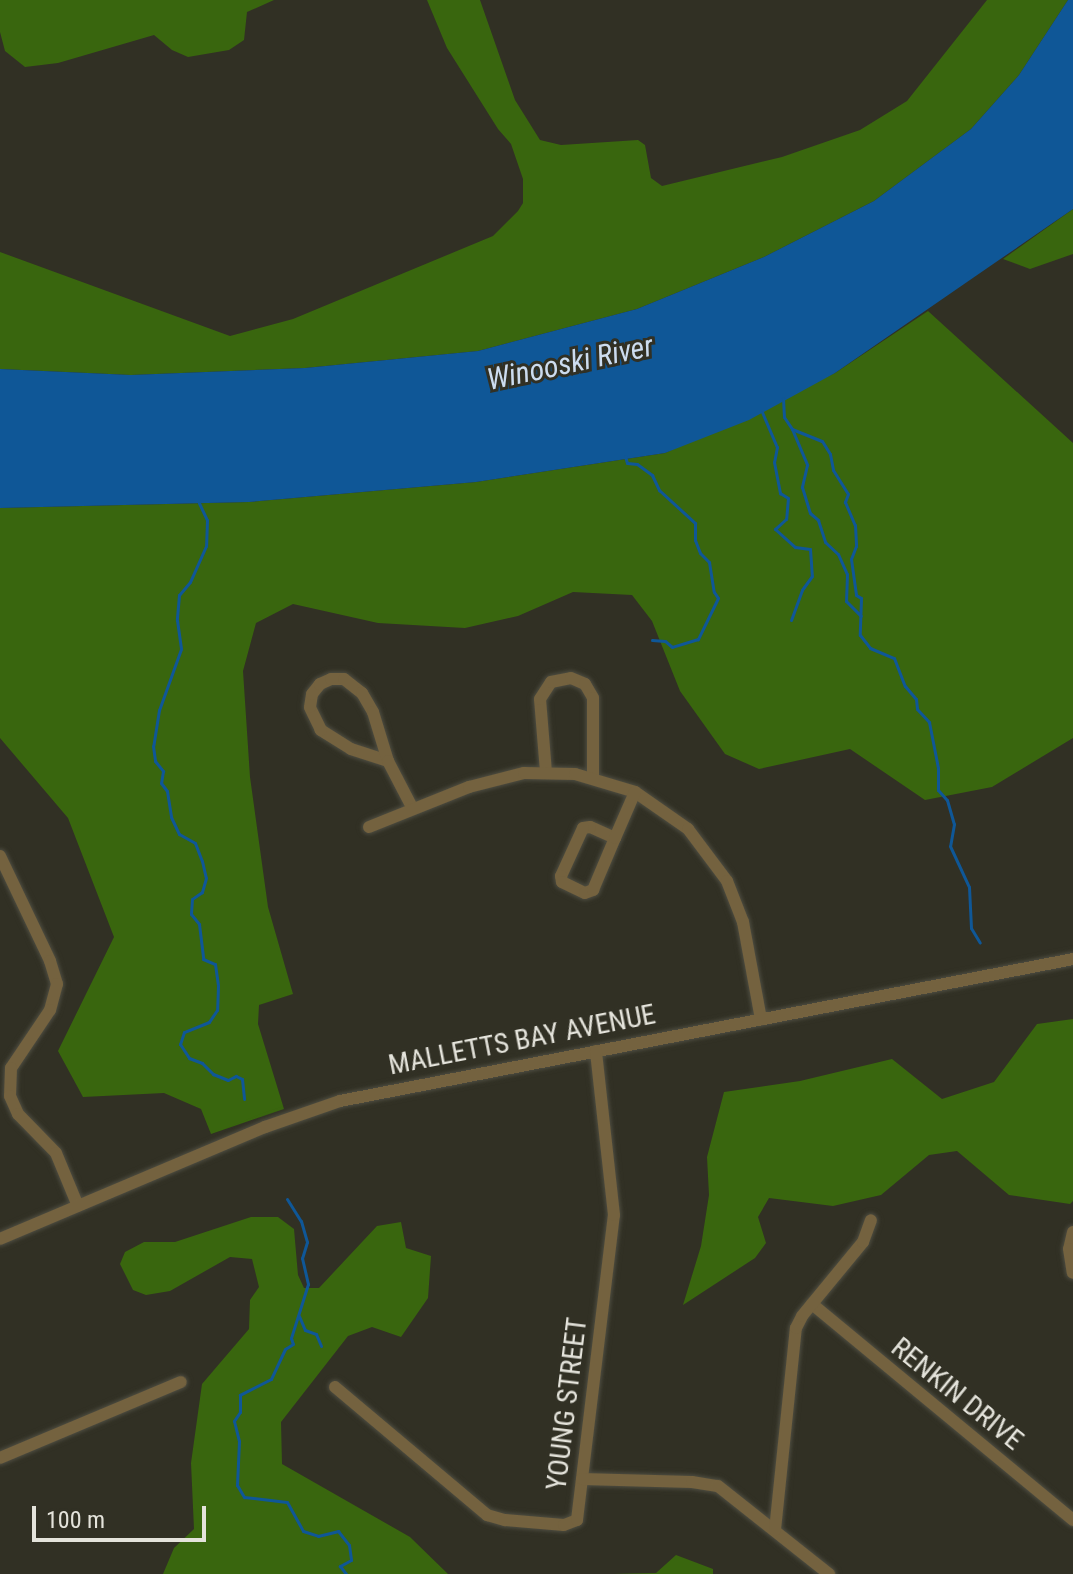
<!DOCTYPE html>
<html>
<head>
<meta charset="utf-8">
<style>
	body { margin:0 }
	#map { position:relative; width:1073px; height:1574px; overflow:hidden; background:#313024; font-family:"Roboto Condensed",sans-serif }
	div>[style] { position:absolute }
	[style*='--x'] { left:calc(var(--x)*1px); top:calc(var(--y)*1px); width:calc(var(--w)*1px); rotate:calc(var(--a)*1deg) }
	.forest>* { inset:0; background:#39660e }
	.water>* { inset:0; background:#0f5797 }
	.stream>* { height:3px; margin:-1.5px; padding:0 1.5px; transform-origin:1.5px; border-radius:1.5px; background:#0f5797 }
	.roads { filter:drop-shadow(0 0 2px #4e4d41) drop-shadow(0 0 2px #4e4d41) }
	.minor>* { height:12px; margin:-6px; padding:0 6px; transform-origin:6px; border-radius:6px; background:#74623f }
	span { translate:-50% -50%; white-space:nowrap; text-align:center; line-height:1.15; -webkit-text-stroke:6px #313024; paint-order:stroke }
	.street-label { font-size:28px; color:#e4e3db }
	.water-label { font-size:30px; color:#ccdcef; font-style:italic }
	.scale { position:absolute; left:32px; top:1506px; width:174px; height:36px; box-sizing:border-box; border:4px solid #e4e3db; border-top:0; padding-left:10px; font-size:24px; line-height:28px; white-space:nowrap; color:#e4e3db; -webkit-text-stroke:6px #313024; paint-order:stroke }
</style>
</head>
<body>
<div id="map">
	<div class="forest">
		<div style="clip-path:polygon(0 0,274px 0,247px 12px,244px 40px,229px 50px,188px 57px,172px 50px,154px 35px,58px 63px,25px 67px,5px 51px,0 32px)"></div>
		<div style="clip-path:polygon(427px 0,480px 0,515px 100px,540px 140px,561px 145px,638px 140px,645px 145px,651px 178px,662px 186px,782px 157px,860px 130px,907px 101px,987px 0,1068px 0,1019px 75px,971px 129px,874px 201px,764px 257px,637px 309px,478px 351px,305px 368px,131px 375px,0 369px,0 252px,230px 336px,293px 319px,493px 236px,518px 211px,523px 203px,523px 179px,511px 144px,498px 129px,447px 48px)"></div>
		<div style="clip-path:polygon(1073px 209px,1073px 254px,1030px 269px,1003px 259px)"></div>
		<div style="clip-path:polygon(928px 311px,1073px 443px,1073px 738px,992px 787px,925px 800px,850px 749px,759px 769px,725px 754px,680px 691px,652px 621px,632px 595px,573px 592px,518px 616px,465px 628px,378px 623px,293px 604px,256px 623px,243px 671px,250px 777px,268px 907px,293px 994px,259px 1005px,258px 1024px,284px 1109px,211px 1134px,201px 1109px,164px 1093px,83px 1097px,58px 1051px,114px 937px,68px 818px,0 738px,0 508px,249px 502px,476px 482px,665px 453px,835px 373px)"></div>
		<div style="clip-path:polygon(1073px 1019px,1073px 1201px,1070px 1204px,1009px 1195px,957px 1151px,929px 1155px,881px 1195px,833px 1206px,769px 1198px,758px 1217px,766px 1243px,755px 1258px,683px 1305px,701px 1246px,709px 1195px,707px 1157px,724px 1092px,800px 1081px,892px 1059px,942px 1099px,994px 1082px,1037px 1024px)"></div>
		<div style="clip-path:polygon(251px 1217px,278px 1217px,294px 1229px,298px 1275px,304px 1288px,319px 1288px,377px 1226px,401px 1222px,406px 1248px,431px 1256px,428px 1298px,401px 1337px,372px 1327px,348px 1336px,281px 1422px,282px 1464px,410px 1537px,448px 1574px,163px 1574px,174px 1548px,194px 1529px,191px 1463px,202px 1384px,249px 1329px,250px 1300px,259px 1287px,252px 1259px,230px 1257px,170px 1291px,146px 1295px,133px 1290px,120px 1264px,125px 1252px,144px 1242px,175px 1242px)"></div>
		<div style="clip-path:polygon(676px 1555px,713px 1569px,713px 1574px,613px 1574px,656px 1573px)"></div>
	</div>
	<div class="water">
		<div style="clip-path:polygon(1068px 0,1073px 0,1073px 209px,835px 373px,749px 420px,665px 453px,476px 482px,249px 502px,0 508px,0 369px,131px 375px,305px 368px,478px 351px,637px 309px,764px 257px,874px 201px,971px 129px,1019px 75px)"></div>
	</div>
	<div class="stream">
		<div style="--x:783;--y:398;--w:19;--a:87"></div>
		<div style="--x:784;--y:417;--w:14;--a:56"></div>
		<div style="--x:792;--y:429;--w:32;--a:22"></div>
		<div style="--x:822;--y:441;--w:15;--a:58"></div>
		<div style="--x:830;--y:454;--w:16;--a:79"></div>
		<div style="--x:833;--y:470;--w:28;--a:58"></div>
		<div style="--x:848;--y:494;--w:9;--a:111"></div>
		<div style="--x:845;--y:502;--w:25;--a:67"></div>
		<div style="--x:855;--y:525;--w:21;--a:87"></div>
		<div style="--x:856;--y:546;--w:14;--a:111"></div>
		<div style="--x:851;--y:559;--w:36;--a:82"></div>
		<div style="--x:856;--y:595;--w:6;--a:31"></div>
		<div style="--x:861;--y:598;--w:37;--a:92"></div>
		<div style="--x:860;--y:635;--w:16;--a:52"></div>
		<div style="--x:870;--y:648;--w:26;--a:23"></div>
		<div style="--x:894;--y:658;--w:30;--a:69"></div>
		<div style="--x:905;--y:686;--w:17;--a:50"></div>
		<div style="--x:916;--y:699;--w:10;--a:84"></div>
		<div style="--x:917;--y:709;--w:18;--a:47"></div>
		<div style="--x:929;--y:722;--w:47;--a:78.9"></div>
		<div style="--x:938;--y:768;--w:22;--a:90"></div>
		<div style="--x:938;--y:790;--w:13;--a:48"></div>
		<div style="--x:947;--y:800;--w:25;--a:74"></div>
		<div style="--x:954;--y:824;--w:22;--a:100"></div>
		<div style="--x:950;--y:846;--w:45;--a:65.1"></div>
		<div style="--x:969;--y:887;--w:41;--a:87.2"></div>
		<div style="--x:971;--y:928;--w:17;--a:59"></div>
		<div style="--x:762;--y:412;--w:38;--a:67"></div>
		<div style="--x:777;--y:447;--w:15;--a:101"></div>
		<div style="--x:774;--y:462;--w:32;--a:79"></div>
		<div style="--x:780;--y:493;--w:9;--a:32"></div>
		<div style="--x:788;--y:498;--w:21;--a:95"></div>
		<div style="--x:786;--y:519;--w:15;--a:138"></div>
		<div style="--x:775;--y:529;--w:27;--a:42"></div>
		<div style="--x:795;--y:547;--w:15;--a:8"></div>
		<div style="--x:810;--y:549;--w:27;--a:86"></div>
		<div style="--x:812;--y:576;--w:17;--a:126"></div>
		<div style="--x:802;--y:590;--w:32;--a:110"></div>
		<div style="--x:792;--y:429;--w:39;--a:67"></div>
		<div style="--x:807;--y:465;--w:23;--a:103"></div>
		<div style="--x:802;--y:487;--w:27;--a:73"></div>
		<div style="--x:810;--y:513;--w:11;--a:41"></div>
		<div style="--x:818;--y:520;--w:23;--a:72"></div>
		<div style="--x:825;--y:542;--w:18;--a:43"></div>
		<div style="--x:838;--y:554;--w:22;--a:66"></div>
		<div style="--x:847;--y:574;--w:27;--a:92"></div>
		<div style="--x:846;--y:601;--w:21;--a:45"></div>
		<div style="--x:625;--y:456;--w:7;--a:74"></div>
		<div style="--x:627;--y:463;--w:10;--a:6"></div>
		<div style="--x:637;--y:464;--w:19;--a:36"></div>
		<div style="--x:652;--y:475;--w:17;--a:65"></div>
		<div style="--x:659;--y:490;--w:49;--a:42.5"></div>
		<div style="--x:695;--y:523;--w:17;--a:90"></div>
		<div style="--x:695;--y:540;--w:14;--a:69"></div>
		<div style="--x:700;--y:553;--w:13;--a:45"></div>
		<div style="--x:709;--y:562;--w:30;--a:81"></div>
		<div style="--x:714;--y:592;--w:7;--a:56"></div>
		<div style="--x:718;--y:598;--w:46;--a:116"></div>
		<div style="--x:698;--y:639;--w:27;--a:163"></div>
		<div style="--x:672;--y:647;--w:9;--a:-139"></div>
		<div style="--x:665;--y:641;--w:13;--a:-176"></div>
		<div style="--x:199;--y:503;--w:19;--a:65"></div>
		<div style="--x:207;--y:520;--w:26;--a:92"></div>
		<div style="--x:206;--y:546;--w:39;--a:114"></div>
		<div style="--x:190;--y:582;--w:17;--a:130"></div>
		<div style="--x:179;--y:595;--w:25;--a:95"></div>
		<div style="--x:177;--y:620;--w:29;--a:82"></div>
		<div style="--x:181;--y:649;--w:65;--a:109.8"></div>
		<div style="--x:159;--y:710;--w:36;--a:99"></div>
		<div style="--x:153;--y:746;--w:15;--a:82"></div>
		<div style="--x:155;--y:761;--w:13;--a:51"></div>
		<div style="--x:163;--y:771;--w:12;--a:99"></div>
		<div style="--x:161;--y:783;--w:10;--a:53"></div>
		<div style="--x:167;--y:791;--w:26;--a:81"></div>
		<div style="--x:171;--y:817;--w:19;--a:65"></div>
		<div style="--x:179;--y:834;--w:18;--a:29"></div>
		<div style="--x:195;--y:843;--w:19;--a:69"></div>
		<div style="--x:202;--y:861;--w:17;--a:77"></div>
		<div style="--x:206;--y:878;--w:15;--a:106"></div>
		<div style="--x:202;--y:892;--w:12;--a:145"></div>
		<div style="--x:192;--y:899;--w:15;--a:94"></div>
		<div style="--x:191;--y:914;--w:13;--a:51"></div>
		<div style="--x:199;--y:924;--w:35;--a:83"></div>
		<div style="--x:203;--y:959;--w:13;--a:23"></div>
		<div style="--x:215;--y:964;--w:22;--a:82"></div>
		<div style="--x:218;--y:986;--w:24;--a:92"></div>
		<div style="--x:217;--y:1010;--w:14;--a:124"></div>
		<div style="--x:209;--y:1022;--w:27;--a:158"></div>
		<div style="--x:184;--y:1032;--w:13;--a:108"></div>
		<div style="--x:180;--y:1044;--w:17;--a:57"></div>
		<div style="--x:189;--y:1058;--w:14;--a:21"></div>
		<div style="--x:202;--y:1063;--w:16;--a:45"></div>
		<div style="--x:213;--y:1074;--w:16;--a:22"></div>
		<div style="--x:228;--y:1080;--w:9;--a:-27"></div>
		<div style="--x:236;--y:1076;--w:7;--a:27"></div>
		<div style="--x:242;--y:1079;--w:20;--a:84"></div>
		<div style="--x:287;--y:1199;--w:26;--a:58"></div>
		<div style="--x:301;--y:1221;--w:22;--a:74"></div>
		<div style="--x:307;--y:1242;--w:17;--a:107"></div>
		<div style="--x:302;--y:1258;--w:27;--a:77"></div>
		<div style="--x:308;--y:1284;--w:57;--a:107.5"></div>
		<div style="--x:291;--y:1338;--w:6;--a:72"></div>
		<div style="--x:293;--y:1344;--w:9;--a:148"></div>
		<div style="--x:285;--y:1349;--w:33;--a:115"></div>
		<div style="--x:271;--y:1379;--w:35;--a:153"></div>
		<div style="--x:240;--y:1395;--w:17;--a:90"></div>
		<div style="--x:240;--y:1412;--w:11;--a:124"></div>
		<div style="--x:234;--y:1421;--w:21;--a:76"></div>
		<div style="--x:239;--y:1441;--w:44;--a:92.6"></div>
		<div style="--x:237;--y:1485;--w:14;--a:60"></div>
		<div style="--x:244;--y:1497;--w:43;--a:6.6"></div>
		<div style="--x:287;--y:1502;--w:33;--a:61"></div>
		<div style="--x:303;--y:1531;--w:16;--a:18"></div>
		<div style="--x:318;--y:1536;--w:21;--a:-14"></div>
		<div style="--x:338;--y:1531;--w:18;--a:52"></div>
		<div style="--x:349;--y:1545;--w:15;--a:82"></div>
		<div style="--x:351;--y:1560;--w:13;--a:151"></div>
		<div style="--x:340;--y:1566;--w:10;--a:53"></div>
		<div style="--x:299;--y:1316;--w:15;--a:67"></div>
		<div style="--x:305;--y:1330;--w:12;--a:20"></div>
		<div style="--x:316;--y:1334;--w:13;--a:67"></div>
	</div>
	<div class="roads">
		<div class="minor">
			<div style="--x:388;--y:761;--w:39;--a:-162"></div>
			<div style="--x:351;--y:749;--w:36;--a:-148"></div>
			<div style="--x:321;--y:730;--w:25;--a:-116"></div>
			<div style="--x:310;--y:707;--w:13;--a:-81"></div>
			<div style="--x:312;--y:694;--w:13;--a:-51"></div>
			<div style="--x:320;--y:684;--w:12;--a:-24"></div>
			<div style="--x:331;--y:679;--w:13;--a:0"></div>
			<div style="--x:344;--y:679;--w:23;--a:38"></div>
			<div style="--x:362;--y:693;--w:22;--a:60"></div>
			<div style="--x:373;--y:712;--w:51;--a:73"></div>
			<div style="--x:388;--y:761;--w:54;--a:62.5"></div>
			<div style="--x:546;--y:772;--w:73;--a:-94.7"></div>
			<div style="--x:540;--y:699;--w:20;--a:-57"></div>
			<div style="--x:551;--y:682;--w:20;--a:-11"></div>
			<div style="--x:571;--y:678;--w:15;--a:23"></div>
			<div style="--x:585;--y:684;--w:16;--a:60"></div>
			<div style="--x:593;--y:698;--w:80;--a:90"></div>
			<div style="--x:369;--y:827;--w:108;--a:-21.8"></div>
			<div style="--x:469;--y:787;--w:57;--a:-14.3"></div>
			<div style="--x:524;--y:773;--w:51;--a:1.1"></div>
			<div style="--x:575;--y:774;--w:63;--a:16.7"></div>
			<div style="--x:635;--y:792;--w:65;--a:34.9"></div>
			<div style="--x:688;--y:829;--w:65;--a:53.1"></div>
			<div style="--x:727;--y:881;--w:44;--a:68.7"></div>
			<div style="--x:743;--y:922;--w:99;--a:79.5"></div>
			<div style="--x:615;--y:838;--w:27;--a:-156"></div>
			<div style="--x:590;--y:827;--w:7;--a:172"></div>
			<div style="--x:583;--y:828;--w:53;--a:114.6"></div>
			<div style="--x:561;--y:876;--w:6;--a:81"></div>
			<div style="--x:562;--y:882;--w:25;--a:26"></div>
			<div style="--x:585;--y:893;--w:9;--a:-21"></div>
			<div style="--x:593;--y:890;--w:56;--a:-67.1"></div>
			<div style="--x:615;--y:838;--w:50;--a:-66.5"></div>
			<div style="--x:0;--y:856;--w:116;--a:64.5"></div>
			<div style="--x:50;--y:961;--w:24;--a:73"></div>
			<div style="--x:57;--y:984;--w:27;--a:105"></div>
			<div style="--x:50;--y:1010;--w:70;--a:123.9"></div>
			<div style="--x:11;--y:1068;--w:28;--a:92"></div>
			<div style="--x:10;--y:1096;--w:20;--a:66"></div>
			<div style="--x:18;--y:1114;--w:54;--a:45.7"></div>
			<div style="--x:56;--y:1153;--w:57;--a:67.5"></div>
			<div style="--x:1073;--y:1232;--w:17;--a:103"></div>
			<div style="--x:1069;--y:1249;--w:24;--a:81"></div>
			<div style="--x:0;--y:1239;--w:288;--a:-22.9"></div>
			<div style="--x:265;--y:1127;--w:79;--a:-19.1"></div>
			<div style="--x:340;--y:1101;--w:747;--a:-10.96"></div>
			<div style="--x:812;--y:1304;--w:339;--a:39.6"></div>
			<div style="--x:335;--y:1387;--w:199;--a:40.1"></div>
			<div style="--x:487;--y:1515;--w:19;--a:16"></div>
			<div style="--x:505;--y:1520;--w:59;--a:4.8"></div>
			<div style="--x:564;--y:1525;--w:14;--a:-21"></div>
			<div style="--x:577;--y:1520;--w:307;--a:-83.1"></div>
			<div style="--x:614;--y:1215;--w:165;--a:-96.3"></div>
			<div style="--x:0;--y:1458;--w:196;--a:-22.8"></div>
			<div style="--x:582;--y:1479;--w:110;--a:1.6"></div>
			<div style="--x:692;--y:1482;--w:26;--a:9"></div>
			<div style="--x:718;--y:1486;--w:142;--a:38.4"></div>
			<div style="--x:775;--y:1530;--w:203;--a:-84.1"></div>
			<div style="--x:796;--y:1328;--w:13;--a:-63"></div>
			<div style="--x:802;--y:1316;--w:96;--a:-50.5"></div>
			<div style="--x:863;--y:1242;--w:23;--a:-70"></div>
		</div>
	</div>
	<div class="street-label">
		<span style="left:522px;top:1040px;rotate:-11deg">MALLETTS BAY AVENUE</span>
		<span style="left:957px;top:1394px;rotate:39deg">RENKIN DRIVE</span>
		<span style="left:567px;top:1404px;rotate:-83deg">YOUNG STREET</span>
	</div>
	<div class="water-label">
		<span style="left:570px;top:363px;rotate:-12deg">Winooski River</span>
	</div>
	<div class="scale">100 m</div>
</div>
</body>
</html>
